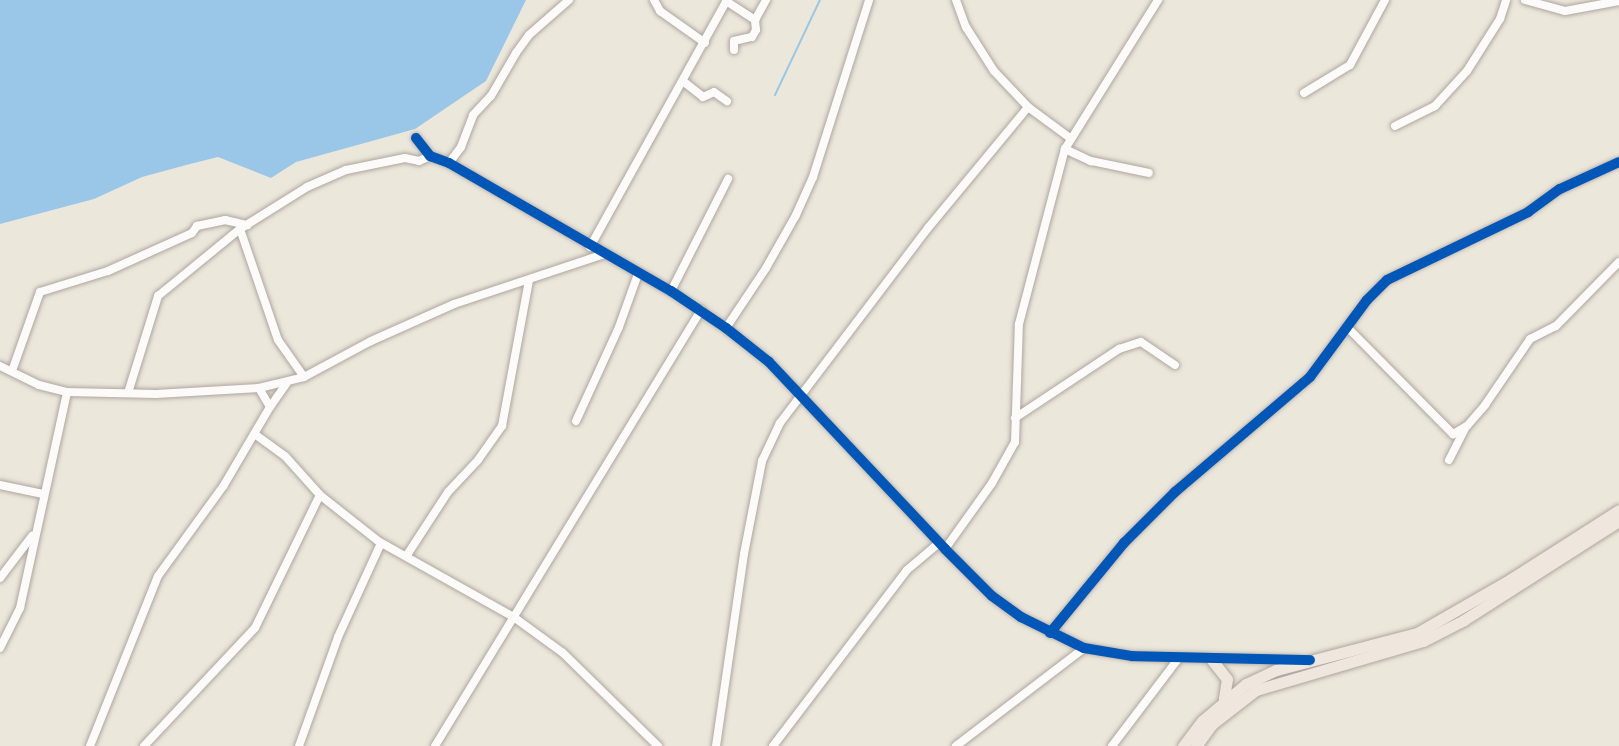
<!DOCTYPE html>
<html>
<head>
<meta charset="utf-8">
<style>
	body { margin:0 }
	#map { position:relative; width:1619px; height:746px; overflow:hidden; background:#ece7db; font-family:"Sorts Mill Goudy",serif }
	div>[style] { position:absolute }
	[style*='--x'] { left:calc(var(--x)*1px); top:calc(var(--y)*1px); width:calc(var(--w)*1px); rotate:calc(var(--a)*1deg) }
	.water>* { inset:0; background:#9ac7e7 }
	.stream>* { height:2px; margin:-1px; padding:0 1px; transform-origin:1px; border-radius:1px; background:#9ac7e7 }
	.roads { filter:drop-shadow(0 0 2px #aea6a0) drop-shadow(0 0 2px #aea6a0) }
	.minor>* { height:8px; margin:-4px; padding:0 4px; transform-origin:4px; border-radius:4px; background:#fcfbfa }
	.major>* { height:11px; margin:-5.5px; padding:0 5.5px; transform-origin:5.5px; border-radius:5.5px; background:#efe6de }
	.cycleway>* { height:10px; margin:-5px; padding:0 5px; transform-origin:5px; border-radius:5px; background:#0057b8 }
	span { translate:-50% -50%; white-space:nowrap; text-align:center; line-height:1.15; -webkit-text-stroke:6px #fbf7ec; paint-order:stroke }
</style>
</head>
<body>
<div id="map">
	<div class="water">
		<div style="clip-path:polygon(0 0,526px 0,486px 81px,415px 129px,296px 162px,271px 178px,218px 157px,190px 164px,142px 177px,94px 199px,0 224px)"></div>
	</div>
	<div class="stream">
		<div style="--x:775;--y:95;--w:105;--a:-64.7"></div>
	</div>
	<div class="roads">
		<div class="minor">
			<div style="--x:654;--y:0;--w:13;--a:61"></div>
			<div style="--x:660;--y:11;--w:55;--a:35.4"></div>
			<div style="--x:956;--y:0;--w:29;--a:70"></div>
			<div style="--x:966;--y:27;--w:52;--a:57.5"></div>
			<div style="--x:994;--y:71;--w:50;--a:46.6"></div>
			<div style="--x:1028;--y:107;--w:52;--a:36.4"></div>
			<div style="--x:1525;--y:0;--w:41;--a:15.4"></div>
			<div style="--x:1565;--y:11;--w:55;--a:-10.5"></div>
			<div style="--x:726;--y:1;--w:35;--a:33"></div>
			<div style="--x:755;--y:20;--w:23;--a:-61"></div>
			<div style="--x:734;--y:50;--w:9;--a:-90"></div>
			<div style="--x:734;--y:41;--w:18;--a:-13"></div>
			<div style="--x:752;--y:37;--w:8;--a:-60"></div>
			<div style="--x:756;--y:30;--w:10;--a:-96"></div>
			<div style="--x:684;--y:82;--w:24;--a:38"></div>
			<div style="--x:703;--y:97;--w:12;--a:-24"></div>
			<div style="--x:714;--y:92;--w:16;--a:35"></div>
			<div style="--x:1304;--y:93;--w:54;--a:-31.3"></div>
			<div style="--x:1350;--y:65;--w:74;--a:-61.7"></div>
			<div style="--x:1395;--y:126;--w:45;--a:-26.6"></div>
			<div style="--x:1435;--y:106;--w:47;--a:-47.6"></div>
			<div style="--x:1467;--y:71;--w:62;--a:-57.6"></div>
			<div style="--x:1500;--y:19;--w:20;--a:-72"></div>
			<div style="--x:416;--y:138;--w:23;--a:52"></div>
			<div style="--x:430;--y:156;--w:20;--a:20"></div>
			<div style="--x:449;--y:163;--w:256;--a:30"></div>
			<div style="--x:671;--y:291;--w:66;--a:33.9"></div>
			<div style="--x:726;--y:328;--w:55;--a:38.3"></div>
			<div style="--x:769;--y:362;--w:257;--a:46.7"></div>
			<div style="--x:945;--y:549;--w:66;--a:45"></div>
			<div style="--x:992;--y:596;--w:36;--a:36"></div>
			<div style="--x:1021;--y:617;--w:70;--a:26.2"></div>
			<div style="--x:1084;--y:648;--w:49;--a:9.5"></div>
			<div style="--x:1132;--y:656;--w:169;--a:1.4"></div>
			<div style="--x:1065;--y:149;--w:29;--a:25"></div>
			<div style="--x:1091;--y:161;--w:59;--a:11.7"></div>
			<div style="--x:449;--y:163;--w:20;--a:-53"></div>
			<div style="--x:461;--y:147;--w:34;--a:-69"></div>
			<div style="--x:473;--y:115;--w:26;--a:-47"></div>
			<div style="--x:491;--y:96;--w:50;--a:-59.8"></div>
			<div style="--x:516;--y:53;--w:22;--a:-54"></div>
			<div style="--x:529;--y:35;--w:53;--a:-41.2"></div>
			<div style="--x:240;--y:229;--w:117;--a:71.1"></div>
			<div style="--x:278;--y:340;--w:45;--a:54.9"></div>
			<div style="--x:590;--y:247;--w:282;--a:-61"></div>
			<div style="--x:671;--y:291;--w:126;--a:-63"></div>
			<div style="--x:1347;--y:327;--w:151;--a:45.3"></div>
			<div style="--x:1453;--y:434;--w:16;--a:-30"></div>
			<div style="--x:1467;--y:426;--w:28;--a:-49"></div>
			<div style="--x:1485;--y:405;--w:80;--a:-55.7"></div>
			<div style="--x:1530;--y:339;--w:29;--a:-27"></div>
			<div style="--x:1556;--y:326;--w:90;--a:-45.5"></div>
			<div style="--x:726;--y:328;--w:72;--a:-56.3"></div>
			<div style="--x:766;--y:268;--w:61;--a:-60.5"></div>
			<div style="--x:796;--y:215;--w:42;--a:-65.9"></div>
			<div style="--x:813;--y:177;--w:186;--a:-72.4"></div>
			<div style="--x:0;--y:366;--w:43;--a:26"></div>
			<div style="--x:39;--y:385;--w:29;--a:14"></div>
			<div style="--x:67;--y:392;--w:89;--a:1.3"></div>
			<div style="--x:156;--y:394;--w:103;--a:-3.3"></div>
			<div style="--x:259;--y:388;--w:46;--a:-13.7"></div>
			<div style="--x:304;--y:377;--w:76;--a:-28.2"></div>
			<div style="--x:371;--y:341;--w:91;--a:-24"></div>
			<div style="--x:454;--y:304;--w:158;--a:-18.4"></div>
			<div style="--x:12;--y:371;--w:84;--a:-70.5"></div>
			<div style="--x:40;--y:292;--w:71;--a:-17.2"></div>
			<div style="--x:108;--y:271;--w:92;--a:-24.3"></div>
			<div style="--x:192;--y:233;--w:9;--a:-54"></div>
			<div style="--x:197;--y:226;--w:29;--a:-12"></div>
			<div style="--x:225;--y:220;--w:23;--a:13"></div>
			<div style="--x:128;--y:393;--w:102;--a:-72.8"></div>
			<div style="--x:158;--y:296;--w:106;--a:-39.3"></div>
			<div style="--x:240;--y:229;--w:79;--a:-32.1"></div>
			<div style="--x:307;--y:187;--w:43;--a:-23.6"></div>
			<div style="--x:346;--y:170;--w:60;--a:-11.5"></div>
			<div style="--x:405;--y:158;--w:14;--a:12"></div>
			<div style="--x:419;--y:161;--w:12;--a:-24"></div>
			<div style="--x:270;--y:407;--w:29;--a:-55"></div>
			<div style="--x:1015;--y:418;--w:125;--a:-33.6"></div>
			<div style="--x:1119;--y:349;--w:23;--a:-18"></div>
			<div style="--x:1141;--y:342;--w:41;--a:34.1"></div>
			<div style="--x:576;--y:421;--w:103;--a:-65.4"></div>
			<div style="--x:619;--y:327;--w:56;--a:-70.3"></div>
			<div style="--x:256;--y:435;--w:36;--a:36"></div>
			<div style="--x:285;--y:456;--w:52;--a:48.1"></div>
			<div style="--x:320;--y:495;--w:74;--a:38.4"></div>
			<div style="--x:378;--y:541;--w:157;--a:29.3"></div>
			<div style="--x:515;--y:618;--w:59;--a:36.1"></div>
			<div style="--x:563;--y:653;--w:133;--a:44.4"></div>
			<div style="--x:1449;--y:460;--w:37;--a:-63"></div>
			<div style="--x:0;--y:485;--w:44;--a:11.8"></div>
			<div style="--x:945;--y:549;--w:81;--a:-54.5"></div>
			<div style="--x:992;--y:483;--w:47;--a:-60.7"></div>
			<div style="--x:1015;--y:442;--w:118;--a:-88.1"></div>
			<div style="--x:1019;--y:324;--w:181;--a:-75.3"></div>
			<div style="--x:1065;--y:149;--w:176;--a:-58"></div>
			<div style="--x:407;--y:555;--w:75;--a:-56.9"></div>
			<div style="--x:448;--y:492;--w:44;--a:-46.8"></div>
			<div style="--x:478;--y:460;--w:42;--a:-54.8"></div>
			<div style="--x:502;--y:426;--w:147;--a:-79.5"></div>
			<div style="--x:0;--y:578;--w:53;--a:-52.7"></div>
			<div style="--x:1050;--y:633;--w:117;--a:-50.6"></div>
			<div style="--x:1124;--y:543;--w:72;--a:-45"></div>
			<div style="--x:1175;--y:492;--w:177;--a:-40.4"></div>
			<div style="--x:1310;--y:377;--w:96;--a:-53.5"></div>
			<div style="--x:1367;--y:300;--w:28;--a:-45"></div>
			<div style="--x:1387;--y:280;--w:157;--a:-25.7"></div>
			<div style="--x:1528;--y:212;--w:39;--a:-36"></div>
			<div style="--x:1560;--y:189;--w:65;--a:-24.6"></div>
			<div style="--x:0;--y:648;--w:45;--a:-63.4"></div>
			<div style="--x:20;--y:608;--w:221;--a:-77.7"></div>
			<div style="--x:90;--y:746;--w:183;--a:-68.2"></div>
			<div style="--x:158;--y:576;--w:112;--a:-54"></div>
			<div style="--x:224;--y:485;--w:91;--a:-59.5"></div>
			<div style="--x:270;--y:407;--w:22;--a:-120"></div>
			<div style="--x:144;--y:746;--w:162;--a:-46.8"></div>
			<div style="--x:255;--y:628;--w:148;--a:-64"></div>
			<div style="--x:299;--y:746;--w:116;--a:-70.3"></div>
			<div style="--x:338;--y:637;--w:103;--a:-65.4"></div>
			<div style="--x:435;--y:746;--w:511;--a:-58.61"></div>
			<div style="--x:716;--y:746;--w:194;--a:-81.7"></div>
			<div style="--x:744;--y:554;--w:95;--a:-79"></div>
			<div style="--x:762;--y:461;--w:42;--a:-64.7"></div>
			<div style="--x:780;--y:423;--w:245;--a:-52.8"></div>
			<div style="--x:928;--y:228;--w:157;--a:-50.4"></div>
			<div style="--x:773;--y:746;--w:221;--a:-52.7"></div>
			<div style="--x:907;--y:570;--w:42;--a:-40.2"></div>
			<div style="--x:956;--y:746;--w:161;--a:-37.4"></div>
			<div style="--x:1112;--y:746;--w:109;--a:-52.8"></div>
		</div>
		<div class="major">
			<div style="--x:1212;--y:660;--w:24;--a:52"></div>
			<div style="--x:1227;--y:679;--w:20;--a:99"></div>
			<div style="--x:1183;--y:746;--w:31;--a:-53"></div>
			<div style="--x:1202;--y:721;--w:57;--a:-40.1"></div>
			<div style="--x:1246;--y:684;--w:33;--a:-25"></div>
			<div style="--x:1276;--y:670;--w:146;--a:-14.7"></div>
			<div style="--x:1417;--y:633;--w:108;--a:-29.9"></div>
			<div style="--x:1511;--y:579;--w:128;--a:-32.6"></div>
			<div style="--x:1196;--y:746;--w:26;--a:-54"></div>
			<div style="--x:1211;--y:725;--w:57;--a:-37.9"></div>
			<div style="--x:1256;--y:690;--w:174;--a:-16.4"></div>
			<div style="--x:1423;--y:641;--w:46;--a:-27.1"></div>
			<div style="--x:1464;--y:620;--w:184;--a:-32.6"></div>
		</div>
	</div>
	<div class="cycleway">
		<div style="--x:416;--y:138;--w:23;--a:52"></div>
		<div style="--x:430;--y:156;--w:20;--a:20"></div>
		<div style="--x:449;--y:163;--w:256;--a:30"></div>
		<div style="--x:671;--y:291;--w:66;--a:33.9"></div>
		<div style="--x:726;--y:328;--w:55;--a:38.3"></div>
		<div style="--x:769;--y:362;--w:257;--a:46.7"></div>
		<div style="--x:945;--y:549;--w:66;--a:45"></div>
		<div style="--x:992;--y:596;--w:36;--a:36"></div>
		<div style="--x:1021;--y:617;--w:70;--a:26.2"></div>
		<div style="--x:1084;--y:648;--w:49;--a:9.5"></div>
		<div style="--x:1132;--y:656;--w:178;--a:1.3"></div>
		<div style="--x:1050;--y:633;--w:117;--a:-50.6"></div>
		<div style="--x:1124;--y:543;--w:72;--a:-45"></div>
		<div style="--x:1175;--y:492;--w:177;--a:-40.4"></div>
		<div style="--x:1310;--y:377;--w:96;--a:-53.5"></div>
		<div style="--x:1367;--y:300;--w:28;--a:-45"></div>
		<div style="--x:1387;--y:280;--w:157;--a:-25.7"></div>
		<div style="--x:1528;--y:212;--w:39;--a:-36"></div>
		<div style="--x:1560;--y:189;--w:65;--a:-24.6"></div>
	</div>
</div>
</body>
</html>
